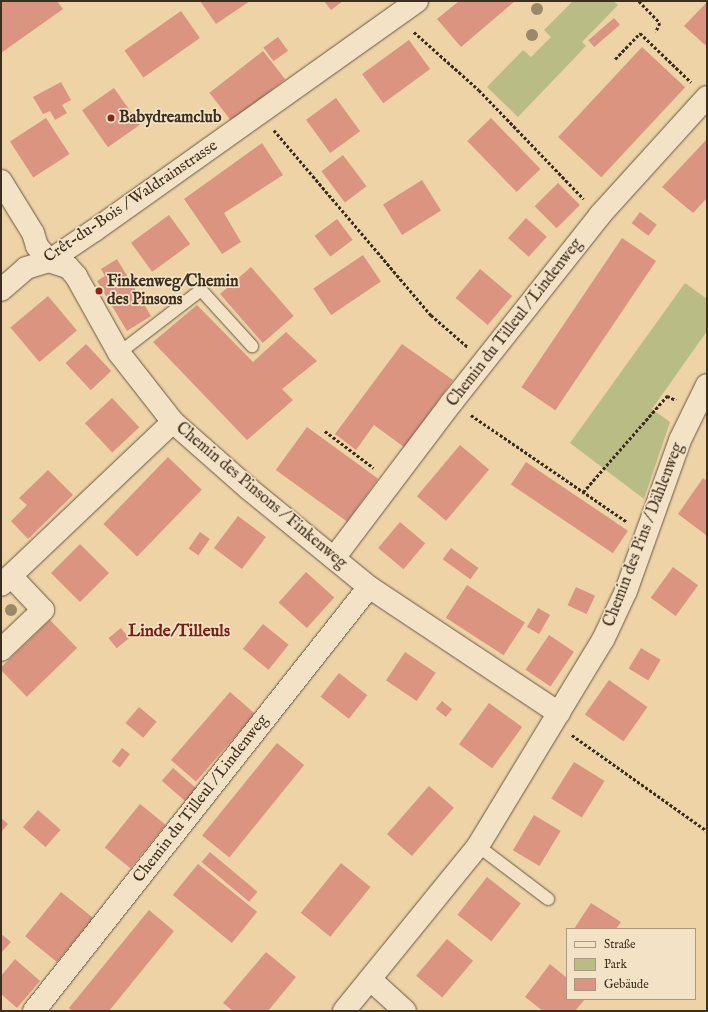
<!DOCTYPE html>
<html>
<head>
<meta charset="utf-8">
<style>
	body { margin:0 }
	#map { position:relative; width:708px; height:1012px; overflow:hidden; background:#eed3a7; font-family:"IM FELL English",serif }
	div>[style] { position:absolute }
	[style*='--x'] { left:calc(var(--x)*1px); top:calc(var(--y)*1px); width:calc(var(--w)*1px); rotate:calc(var(--a)*1deg) }
	.green>* { inset:0; background:#babc86 }
	.building>* { inset:0; background:#da9480; transform-origin:0 0 }
	.path>* { height:2.5px; margin-top:-1.25px; transform-origin:0; background:repeating-linear-gradient(90deg,#3c2f1f 0 3px,transparent 0 5px) }
	.roads { filter:drop-shadow(0 0 1px #685841) drop-shadow(0 0 1px #685841) }
	.service>* { height:12px; margin:-6px; padding:0 6px; transform-origin:6px; border-radius:6px; background:#f4e2c6 }
	.minor>* { height:22px; margin:-11px; padding:0 11px; transform-origin:11px; border-radius:11px; background:#f4e2c6 }
	.trees>* { width:12px; height:12px; margin:-6px; border-radius:50%; background:#9a8868 }
	.dots>* { width:11px; height:11px; translate:-50% -50%; box-sizing:border-box; border:2px solid #f4e2c6; border-radius:50% }
	span { translate:-50% -50%; white-space:nowrap; text-align:center; line-height:1.15; -webkit-text-stroke:3.5px #f4e2c6; paint-order:stroke }
	.poi-label { font-size:16px; color:#3c2f1f; font-weight:700 }
	.left { translate:0 -50%; text-align:left }
	.street-label { font-size:16px; color:#3c2f1f }
	.neighbourhood-label { font-size:17px; color:#7a1f14; font-weight:700 }
	.frame { position:absolute; inset:0; border:2px solid #3c2f1f; pointer-events:none }
	.legend { position:absolute; left:566px; top:928px; width:130px; height:72px; box-sizing:border-box; background:#f4e2c6; border:1px solid #aa9a83; margin:0; padding:5px 7px; list-style:none; font-size:12px; color:#3c2f1f }
	.legend li { display:flex; align-items:center; gap:8px; height:20px }
	.legend b { width:20px; border:1px solid #aa9a83 }
</style>
</head>
<body>
<div id="map">
	<div class="green">
		<div style="clip-path:polygon(573px 1px,613px 1px,618px 5px,582px 42px,586px 46px,518px 117px,487px 87px,523px 50px,531px 57px,551px 37px,544px 30px)"></div>
		<div style="clip-path:polygon(685px 283px,707px 299px,707px 331px,652px 409px,670px 422px,644px 499px,570px 443px)"></div>
	</div>
	<div class="building">
		<div style="clip-path:polygon(1px 1px,57px 1px,63px 9px,1px 53px)"></div>
		<div style="clip-path:polygon(200px 1px,250px 1px,216px 24px)"></div>
		<div style="clip-path:polygon(324px 1px,343px 1px,331px 10px)"></div>
		<div style="clip-path:polygon(459px 1px,515px 1px,461px 47px,437px 19px)"></div>
		<div style="clip-path:polygon(707px 2px,707px 43px,705px 45px,684px 26px)"></div>
		<div style="left:181px;top:11px;width:33px;height:69px;rotate:55deg"></div>
		<div style="left:614px;top:18px;width:9px;height:34px;rotate:49deg"></div>
		<div style="left:278px;top:37px;width:17px;height:18px;rotate:54deg"></div>
		<div style="left:409px;top:40px;width:36px;height:58px;rotate:54deg"></div>
		<div style="left:642px;top:47px;width:59px;height:123px;rotate:43deg"></div>
		<div style="left:263px;top:51px;width:36px;height:68px;rotate:52deg"></div>
		<div style="clip-path:polygon(61px 82px,71px 100px,62px 105px,67px 113px,55px 120px,50px 111px,43px 114px,33px 97px)"></div>
		<div style="left:114px;top:88px;width:45px;height:39px;rotate:55deg"></div>
		<div style="left:336px;top:98px;width:41px;height:37px;rotate:54deg"></div>
		<div style="left:46px;top:118px;width:43px;height:43px;rotate:57deg"></div>
		<div style="left:491px;top:118px;width:71px;height:33px;rotate:46deg"></div>
		<div style="clip-path:polygon(707px 139px,707px 198px,693px 213px,662px 187px)"></div>
		<div style="clip-path:polygon(262px 143px,283px 175px,224px 213px,241px 242px,222px 254px,184px 199px)"></div>
		<div style="left:343px;top:155px;width:39px;height:27px;rotate:53deg"></div>
		<div style="left:422px;top:180px;width:36px;height:46px;rotate:58deg"></div>
		<div style="left:558px;top:183px;width:31px;height:33px;rotate:45deg"></div>
		<div style="left:640px;top:212px;width:21px;height:14px;rotate:37deg"></div>
		<div style="left:169px;top:215px;width:36px;height:47px;rotate:54deg"></div>
		<div style="left:526px;top:218px;width:28px;height:27px;rotate:42deg"></div>
		<div style="left:337px;top:219px;width:26px;height:28px;rotate:53deg"></div>
		<div style="left:622px;top:238px;width:41px;height:180px;rotate:34deg"></div>
		<div style="left:363px;top:255px;width:32px;height:60px;rotate:56deg"></div>
		<div style="clip-path:polygon(117px 259px,151px 316px,127px 331px,97px 281px,105px 276px,101px 269px)"></div>
		<div style="left:251px;top:267px;width:65px;height:41px;rotate:49deg"></div>
		<div style="left:480px;top:269px;width:42px;height:38px;rotate:40deg"></div>
		<div style="left:48px;top:296px;width:45px;height:49px;rotate:50deg"></div>
		<div style="clip-path:polygon(197px 305px,253px 362px,286px 332px,317px 361px,282px 389px,293px 400px,247px 440px,153px 342px)"></div>
		<div style="left:86px;top:344px;width:37px;height:28px;rotate:47deg"></div>
		<div style="clip-path:polygon(402px 344px,453px 380px,404px 447px,374px 425px,356px 450px,335px 434px)"></div>
		<div style="left:112px;top:398px;width:40px;height:37px;rotate:47deg"></div>
		<div style="left:307px;top:427px;width:88px;height:53px;rotate:36deg"></div>
		<div style="left:460px;top:445px;width:38px;height:67px;rotate:40deg"></div>
		<div style="left:168px;top:457px;width:47px;height:93px;rotate:44deg"></div>
		<div style="left:526px;top:462px;width:123px;height:27px;rotate:34deg"></div>
		<div style="clip-path:polygon(48px 470px,73px 495px,28px 539px,11px 521px,27px 505px,19px 498px)"></div>
		<div style="clip-path:polygon(703px 478px,707px 481px,706px 535px,678px 514px)"></div>
		<div style="left:238px;top:516px;width:35px;height:40px;rotate:37deg"></div>
		<div style="left:400px;top:522px;width:33px;height:34px;rotate:40deg"></div>
		<div style="left:200px;top:532px;width:12px;height:20px;rotate:35deg"></div>
		<div style="left:80px;top:544px;width:41px;height:41px;rotate:45deg"></div>
		<div style="left:451px;top:548px;width:34px;height:14px;rotate:36deg"></div>
		<div style="left:673px;top:567px;width:31px;height:38px;rotate:36deg"></div>
		<div style="left:306px;top:572px;width:38px;height:41px;rotate:42deg"></div>
		<div style="left:467px;top:585px;width:69px;height:39px;rotate:33deg"></div>
		<div style="left:576px;top:587px;width:21px;height:20px;rotate:25deg"></div>
		<div style="left:538px;top:608px;width:14px;height:22px;rotate:30deg"></div>
		<div style="left:50px;top:620px;width:39px;height:70px;rotate:46deg"></div>
		<div style="left:263px;top:624px;width:33px;height:32px;rotate:39deg"></div>
		<div style="left:121px;top:628px;width:13px;height:16px;rotate:51deg"></div>
		<div style="left:549px;top:635px;width:30px;height:42px;rotate:34deg"></div>
		<div style="left:641px;top:648px;width:23px;height:24px;rotate:31deg"></div>
		<div style="left:405px;top:652px;width:37px;height:34px;rotate:34deg"></div>
		<div style="left:339px;top:673px;width:36px;height:30px;rotate:38deg"></div>
		<div style="left:609px;top:680px;width:47px;height:42px;rotate:35deg"></div>
		<div style="left:230px;top:692px;width:33px;height:90px;rotate:41deg"></div>
		<div style="left:442px;top:701px;width:13px;height:10px;rotate:39deg"></div>
		<div style="left:489px;top:703px;width:41px;height:51px;rotate:36deg"></div>
		<div style="left:139px;top:707px;width:23px;height:21px;rotate:40deg"></div>
		<div style="left:277px;top:743px;width:35px;height:119px;rotate:39deg"></div>
		<div style="left:122px;top:748px;width:10px;height:17px;rotate:37deg"></div>
		<div style="left:574px;top:762px;width:36px;height:43px;rotate:32deg"></div>
		<div style="left:173px;top:768px;width:33px;height:17px;rotate:41deg"></div>
		<div style="left:429px;top:786px;width:33px;height:64px;rotate:41deg"></div>
		<div style="left:140px;top:804px;width:33px;height:56px;rotate:39deg"></div>
		<div style="left:38px;top:810px;width:30px;height:23px;rotate:41deg"></div>
		<div style="left:534px;top:815px;width:31px;height:41px;rotate:31deg"></div>
		<div style="clip-path:polygon(1px 818px,8px 824px,1px 832px)"></div>
		<div style="left:210px;top:852px;width:62px;height:13px;rotate:40deg"></div>
		<div style="left:341px;top:863px;width:38px;height:64px;rotate:39deg"></div>
		<div style="left:198px;top:864px;width:76px;height:40px;rotate:39deg"></div>
		<div style="left:487px;top:877px;width:43px;height:48px;rotate:38deg"></div>
		<div style="left:61px;top:892px;width:41px;height:57px;rotate:39deg"></div>
		<div style="clip-path:polygon(591px 903px,621px 922px,616px 929px,574px 929px)"></div>
		<div style="clip-path:polygon(149px 910px,174px 931px,109px 1011px,72px 1011px,69px 1008px)"></div>
		<div style="clip-path:polygon(1px 934px,11px 942px,1px 953px)"></div>
		<div style="left:447px;top:939px;width:34px;height:48px;rotate:40deg"></div>
		<div style="clip-path:polygon(266px 952px,296px 977px,268px 1011px,233px 1011px,223px 1003px)"></div>
		<div style="clip-path:polygon(15px 959px,40px 981px,17px 1008px,1px 994px,1px 976px)"></div>
		<div style="clip-path:polygon(550px 964px,567px 978px,567px 999px,585px 999px,575px 1011px,543px 1011px,525px 997px)"></div>
	</div>
	<div class="path">
		<div style="--x:639;--y:1;--w:30;--a:46"></div>
		<div style="--x:660;--y:23;--w:10;--a:114"></div>
		<div style="--x:414;--y:32;--w:87;--a:41.7"></div>
		<div style="--x:479;--y:90;--w:151;--a:46.1"></div>
		<div style="--x:615;--y:59;--w:36;--a:-46"></div>
		<div style="--x:640;--y:33;--w:71;--a:43.9"></div>
		<div style="--x:274;--y:130;--w:243;--a:49.7"></div>
		<div style="--x:431;--y:315;--w:49;--a:40.9"></div>
		<div style="--x:471;--y:415;--w:189;--a:34.4"></div>
		<div style="--x:325;--y:431;--w:61;--a:37.1"></div>
		<div style="--x:583;--y:492;--w:128;--a:-48.8"></div>
		<div style="--x:667;--y:396;--w:10;--a:24"></div>
		<div style="--x:572;--y:735;--w:166;--a:35.4"></div>
	</div>
	<div class="roads">
		<div class="service">
			<div style="--x:119;--y:353;--w:103;--a:-37.5"></div>
			<div style="--x:201;--y:290;--w:76;--a:47.7"></div>
			<div style="--x:478;--y:846;--w:88;--a:37.1"></div>
		</div>
		<div class="minor">
			<div style="--x:1;--y:181;--w:61;--a:58.4"></div>
			<div style="--x:33;--y:233;--w:14;--a:73"></div>
			<div style="--x:37;--y:246;--w:19;--a:51"></div>
			<div style="--x:49;--y:261;--w:20;--a:18"></div>
			<div style="--x:68;--y:267;--w:12;--a:48"></div>
			<div style="--x:76;--y:276;--w:88;--a:60.8"></div>
			<div style="--x:119;--y:353;--w:88;--a:52"></div>
			<div style="--x:173;--y:422;--w:101;--a:41.4"></div>
			<div style="--x:249;--y:489;--w:155;--a:39.2"></div>
			<div style="--x:369;--y:587;--w:228;--a:33.6"></div>
			<div style="--x:1;--y:290;--w:33;--a:-41"></div>
			<div style="--x:26;--y:268;--w:24;--a:-17"></div>
			<div style="--x:49;--y:261;--w:55;--a:-34"></div>
			<div style="--x:95;--y:230;--w:395;--a:-35.4"></div>
			<div style="--x:334;--y:558;--w:196;--a:-52.9"></div>
			<div style="--x:452;--y:402;--w:238;--a:-51.6"></div>
			<div style="--x:600;--y:215;--w:159;--a:-47.8"></div>
			<div style="--x:1;--y:585;--w:237;--a:-43.5"></div>
			<div style="--x:1;--y:650;--w:58;--a:-43.6"></div>
			<div style="--x:43;--y:610;--w:47;--a:-133.3"></div>
			<div style="--x:371;--y:980;--w:46;--a:42.4"></div>
			<div style="--x:34;--y:1011;--w:540;--a:-51.69"></div>
			<div style="--x:344;--y:1011;--w:213;--a:-50.9"></div>
			<div style="--x:478;--y:846;--w:241;--a:-58.8"></div>
			<div style="--x:603;--y:640;--w:54;--a:-64.9"></div>
			<div style="--x:626;--y:591;--w:160;--a:-70.3"></div>
			<div style="--x:680;--y:440;--w:61;--a:-63.9"></div>
		</div>
	</div>
	<div class="trees">
		<div style="left:537px;top:9px"></div>
		<div style="left:532px;top:35px"></div>
		<div style="left:11px;top:610px"></div>
	</div>
	<div class="dots">
		<div style="left:111px;top:118px;background:#8f2418"></div>
		<div style="left:99px;top:291px;background:#8f2418"></div>
	</div>
	<div class="poi-label">
		<span class="left" style="left:119px;top:118px">Babydreamclub</span>
		<span class="left" style="left:107px;top:291px">Finkenweg/Chemin<br>des Pinsons</span>
	</div>
	<div class="street-label">
		<span style="left:131px;top:202px;rotate:-34deg">Crêt-du-Bois / Waldrainstrasse</span>
		<span style="left:515px;top:323px;rotate:-52deg">Chemin du Tilleul / Lindenweg</span>
		<span style="left:261px;top:496px;rotate:40deg">Chemin des Pinsons / Finkenweg</span>
		<span style="left:644px;top:535px;rotate:-69deg">Chemin des Pins / Dählenweg</span>
		<span style="left:201px;top:799px;rotate:-52deg">Chemin du Tilleul / Lindenweg</span>
	</div>
	<div class="neighbourhood-label">
		<span style="left:179px;top:632px">Linde/Tilleuls</span>
	</div>
	<div class="frame"></div>
	<ul class="legend">
	<li><b style="height:5px;background:#f4e2c6"></b>Straße</li>
	<li><b style="height:11px;background:#babc86"></b>Park</li>
	<li><b style="height:11px;background:#da9480"></b>Gebäude</li>
	</ul>
</div>
</body>
</html>
